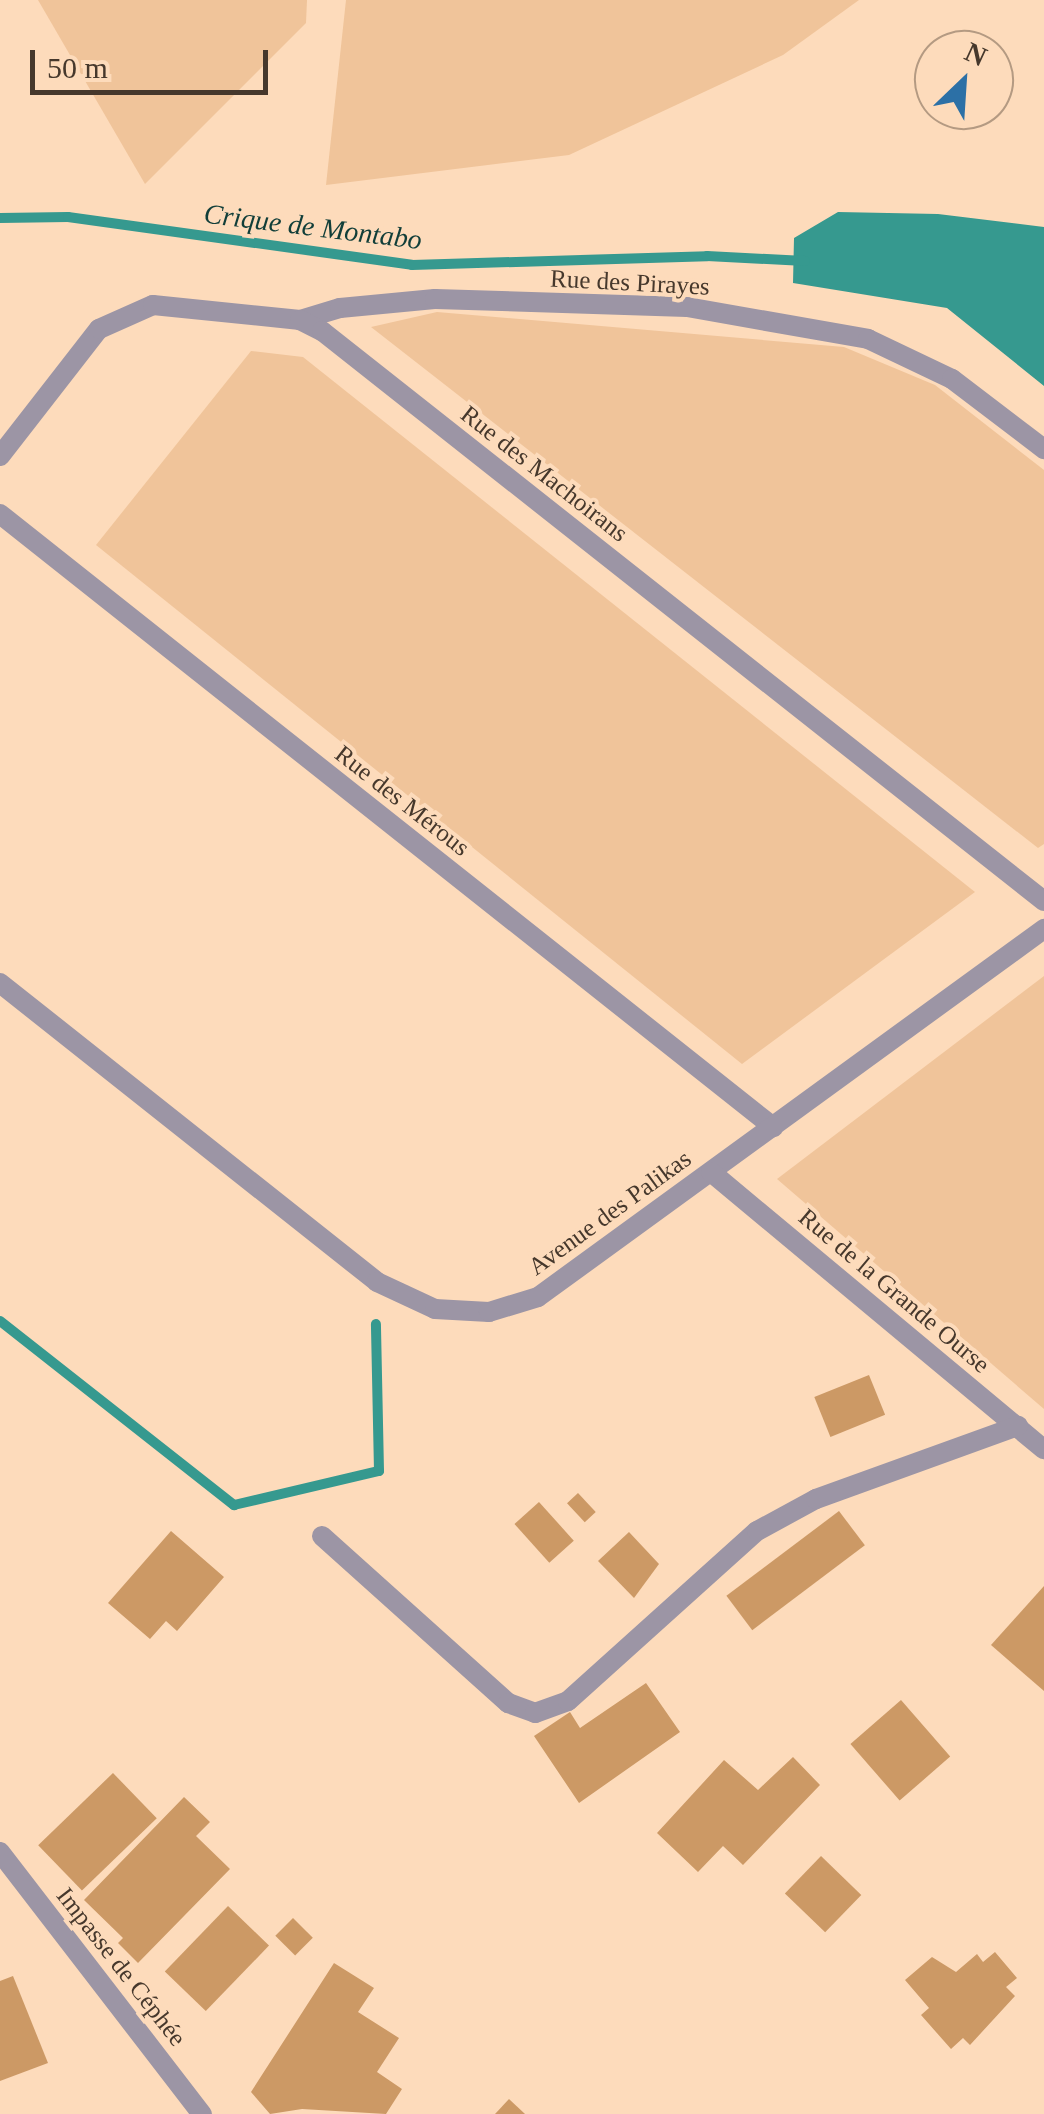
<!DOCTYPE html>
<html>
<head>
<meta charset="utf-8">
<style>
	body { margin:0 }
	#map { position:relative; width:1044px; height:2114px; overflow:hidden; background:#fddbbb; font-family:Georgia,serif }
	div>[style] { position:absolute }
	[style*='--x'] { left:calc(var(--x)*1px); top:calc(var(--y)*1px); width:calc(var(--w)*1px); rotate:calc(var(--a)*1deg) }
	.green>* { inset:0; background:#f0c49a }
	.water>* { inset:0; background:#36998f }
	.stream>* { height:10px; margin:-5px; padding:0 5px; transform-origin:5px; border-radius:5px; background:#36998f }
	.building>* { inset:0; background:#cc9965; transform-origin:0 0 }
	.minor>* { height:20px; margin:-10px; padding:0 10px; transform-origin:10px; border-radius:10px; background:#9c95a5 }
	span { translate:-50% -50%; white-space:nowrap; text-align:center; line-height:1.15; -webkit-text-stroke:8px #fddbbb; paint-order:stroke }
	.street-label { font-size:25px; color:#46382c }
	.water-label { font-size:28px; color:#113e39; font-style:italic }
	.north { position:absolute; left:914px; top:30px; width:100px; height:100px; box-sizing:border-box; background:#fddbbb; border:2px solid #b49a82; border-radius:50%; rotate:25deg; font-size:28px; font-weight:700; line-height:40px; text-align:center; color:#46382c }
	.north::after { content:''; display:block; margin:auto; width:35px; height:45px; background:#2c70a6; clip-path:polygon(50% 0,100% 100%,50% 72%,0 100%) }
	.scale { position:absolute; left:30px; top:50px; width:238px; height:45px; box-sizing:border-box; border:5px solid #46382c; border-top:0; padding-left:12px; font-size:30px; line-height:35px; white-space:nowrap; color:#46382c; -webkit-text-stroke:8px #fddbbb; paint-order:stroke }
</style>
</head>
<body>
<div id="map">
	<div class="green">
		<div style="clip-path:polygon(38px 0,307px 0,306px 23px,145px 184px)"></div>
		<div style="clip-path:polygon(346px 0,859px 0,783px 55px,569px 155px,326px 185px)"></div>
		<div style="clip-path:polygon(437px 312px,844px 347px,935px 385px,1044px 470px,1044px 844px,1038px 848px,371px 327px)"></div>
		<div style="clip-path:polygon(251px 351px,303px 357px,975px 892px,742px 1064px,96px 545px)"></div>
		<div style="clip-path:polygon(1044px 976px,1044px 1409px,777px 1179px)"></div>
	</div>
	<div class="water">
		<div style="clip-path:polygon(838px 212px,938px 214px,1044px 227px,1044px 386px,947px 308px,793px 283px,794px 238px)"></div>
	</div>
	<div class="stream">
		<div style="--x:0;--y:218;--w:68;--a:-0.8"></div>
		<div style="--x:68;--y:217;--w:347;--a:7.9"></div>
		<div style="--x:412;--y:265;--w:295;--a:-1.7"></div>
		<div style="--x:707;--y:256;--w:98;--a:2.9"></div>
		<div style="--x:0;--y:1321;--w:298;--a:38.2"></div>
		<div style="--x:234;--y:1505;--w:149;--a:-13.2"></div>
		<div style="--x:379;--y:1471;--w:147;--a:-91.2"></div>
	</div>
	<div class="building">
		<div style="left:869px;top:1375px;width:43px;height:59px;rotate:68deg"></div>
		<div style="left:578px;top:1493px;width:26px;height:15px;rotate:47deg"></div>
		<div style="left:539px;top:1502px;width:52px;height:33px;rotate:48deg"></div>
		<div style="left:839px;top:1511px;width:43px;height:141px;rotate:53deg"></div>
		<div style="clip-path:polygon(171px 1531px,224px 1577px,177px 1631px,166px 1621px,150px 1639px,108px 1603px)"></div>
		<div style="clip-path:polygon(629px 1532px,659px 1564px,634px 1598px,598px 1561px)"></div>
		<div style="clip-path:polygon(1044px 1586px,1044px 1691px,991px 1645px)"></div>
		<div style="clip-path:polygon(646px 1683px,680px 1732px,579px 1803px,534px 1736px,570px 1712px,580px 1728px)"></div>
		<div style="left:901px;top:1700px;width:75px;height:67px;rotate:49deg"></div>
		<div style="clip-path:polygon(793px 1757px,820px 1785px,743px 1865px,723px 1846px,698px 1872px,657px 1833px,724px 1760px,758px 1790px)"></div>
		<div style="left:113px;top:1773px;width:63px;height:104px;rotate:46deg"></div>
		<div style="clip-path:polygon(184px 1797px,210px 1822px,196px 1836px,230px 1869px,138px 1963px,118px 1943px,123px 1938px,84px 1900px)"></div>
		<div style="left:821px;top:1856px;width:56px;height:52px;rotate:44deg"></div>
		<div style="left:228px;top:1906px;width:57px;height:91px;rotate:44deg"></div>
		<div style="left:293px;top:1918px;width:28px;height:25px;rotate:45deg"></div>
		<div style="clip-path:polygon(995px 1952px,1017px 1978px,1006px 1987px,1015px 1996px,970px 2045px,963px 2038px,951px 2049px,921px 2015px,929px 2008px,905px 1980px,932px 1957px,956px 1972px,977px 1954px,983px 1962px)"></div>
		<div style="clip-path:polygon(334px 1963px,374px 1988px,358px 2012px,399px 2038px,377px 2072px,402px 2089px,386px 2114px,302px 2109px,270px 2114px,251px 2092px)"></div>
		<div style="clip-path:polygon(13px 1976px,48px 2063px,0 2081px,0 1981px)"></div>
		<div style="clip-path:polygon(509px 2099px,525px 2114px,495px 2114px)"></div>
	</div>
	<div class="minor">
		<div style="--x:300;--y:320;--w:42;--a:-16.7"></div>
		<div style="--x:340;--y:308;--w:95;--a:-5.4"></div>
		<div style="--x:435;--y:299;--w:252;--a:1.8"></div>
		<div style="--x:687;--y:307;--w:184;--a:10"></div>
		<div style="--x:868;--y:339;--w:93;--a:25.5"></div>
		<div style="--x:952;--y:379;--w:116;--a:37.3"></div>
		<div style="--x:0;--y:456;--w:161;--a:-52.1"></div>
		<div style="--x:99;--y:329;--w:59;--a:-24"></div>
		<div style="--x:153;--y:305;--w:148;--a:5.8"></div>
		<div style="--x:300;--y:320;--w:25;--a:27"></div>
		<div style="--x:322;--y:331;--w:920;--a:38.29"></div>
		<div style="--x:0;--y:514;--w:987;--a:38.41"></div>
		<div style="--x:0;--y:983;--w:481;--a:38.4"></div>
		<div style="--x:377;--y:1282;--w:64;--a:25"></div>
		<div style="--x:435;--y:1309;--w:54;--a:3.2"></div>
		<div style="--x:489;--y:1312;--w:51;--a:-17"></div>
		<div style="--x:538;--y:1297;--w:626;--a:-36.03"></div>
		<div style="--x:711;--y:1172;--w:433;--a:39.8"></div>
		<div style="--x:322;--y:1536;--w:250;--a:41.9"></div>
		<div style="--x:508;--y:1703;--w:29;--a:20"></div>
		<div style="--x:535;--y:1713;--w:35;--a:-20"></div>
		<div style="--x:568;--y:1701;--w:254;--a:-42"></div>
		<div style="--x:757;--y:1531;--w:67;--a:-28.5"></div>
		<div style="--x:816;--y:1499;--w:215;--a:-19.9"></div>
		<div style="--x:0;--y:1852;--w:331;--a:52.4"></div>
	</div>
	<div class="street-label">
		<span style="left:630px;top:283px;rotate:3deg">Rue des Pirayes</span>
		<span style="left:544px;top:474px;rotate:38deg">Rue des Machoirans</span>
		<span style="left:402px;top:801px;rotate:38deg">Rue des Mérous</span>
		<span style="left:610px;top:1213px;rotate:-36deg">Avenue des Palikas</span>
		<span style="left:894px;top:1291px;rotate:40deg">Rue de la Grande Ourse</span>
		<span style="left:121px;top:1967px;rotate:52deg">Impasse de Céphée</span>
	</div>
	<div class="water-label">
		<span style="left:313px;top:227px;rotate:7deg">Crique de Montabo</span>
	</div>
	<div class="north">N</div>
	<div class="scale">50 m</div>
</div>
</body>
</html>
